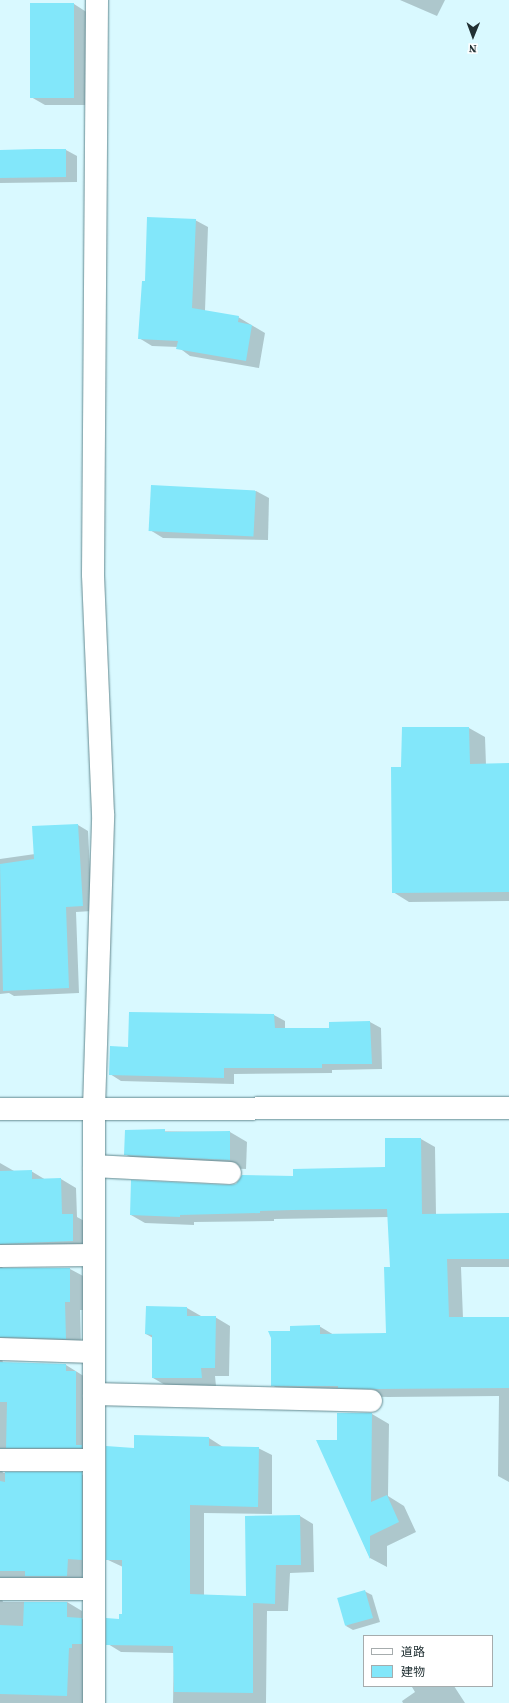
<!DOCTYPE html>
<html>
<head>
<meta charset="utf-8">
<style>
	body { margin:0 }
	#map { position:relative; width:509px; height:1703px; overflow:hidden; background:#d9f9ff; font-family:"Source Serif 4","Noto Sans JP",serif }
	div>[style] { position:absolute }
	[style*='--x'] { left:calc(var(--x)*1px); top:calc(var(--y)*1px); width:calc(var(--w)*1px); rotate:calc(var(--a)*1deg) }
	.shadow>* { inset:0; background:#0003 }
	.building>* { inset:0; background:#82e7fa; transform-origin:0 0 }
	.roads { filter:drop-shadow(0 0 1px #648990) drop-shadow(0 0 1px #648990) }
	.minor>* { height:22px; margin:-11px; padding:0 11px; transform-origin:11px; border-radius:11px; background:#fff }
	span { translate:-50% -50%; white-space:nowrap; text-align:center; line-height:1.15; -webkit-text-stroke:4px #fff; paint-order:stroke }
	.legend { position:absolute; left:363px; top:1635px; width:130px; height:52px; box-sizing:border-box; background:#fff; border:1px solid #a6acad; margin:0; padding:5px 7px; list-style:none; font-size:12px; color:#213033 }
	.legend li { display:flex; align-items:center; gap:8px; height:20px }
	.legend b { width:20px; border:1px solid #a6acad }
	.north { position:absolute; left:453px; top:16px; width:40px; height:40px; -webkit-text-stroke:3px #fff; paint-order:stroke; rotate:181deg; font-size:11px; font-weight:700; line-height:16px; text-align:center; color:#213033 }
	.north::after { content:''; display:block; margin:auto; width:14px; height:18px; background:#213033; clip-path:polygon(50% 0,100% 100%,50% 72%,0 100%) }
</style>
</head>
<body>
<div id="map">
	<div class="shadow">
		<div style="clip-path:polygon(400px 0,445px 0,437px 16px)"></div>
		<div style="clip-path:polygon(74px 4px,88px 13px,88px 105px,45px 105px,31px 97px)"></div>
		<div style="clip-path:polygon(66px 150px,77px 156px,77px 182px,0 183px,0 151px)"></div>
		<div style="clip-path:polygon(195px 220px,208px 227px,205px 311px,238px 317px,265px 333px,259px 368px,190px 356px,178px 347px,152px 346px,139px 338px,146px 282px)"></div>
		<div style="clip-path:polygon(256px 491px,269px 498px,268px 540px,163px 538px,150px 530px)"></div>
		<div style="clip-path:polygon(469px 728px,485px 737px,486px 765px,509px 764px,509px 901px,409px 902px,393px 892px,402px 768px)"></div>
		<div style="clip-path:polygon(78px 825px,88px 831px,92px 911px,76px 912px,79px 993px,14px 996px,9px 993px,0 994px,0 859px,35px 854px,33px 827px)"></div>
		<div style="clip-path:polygon(130px 1013px,274px 1015px,285px 1021px,285px 1029px,330px 1029px,330px 1023px,370px 1022px,381px 1028px,382px 1069px,332px 1070px,332px 1073px,234px 1074px,234px 1084px,121px 1081px,110px 1074px,129px 1048px)"></div>
		<div style="clip-path:polygon(126px 1131px,230px 1132px,247px 1142px,246px 1169px,142px 1164px,125px 1154px)"></div>
		<div style="clip-path:polygon(386px 1139px,421px 1139px,435px 1147px,436px 1215px,509px 1215px,509px 1267px,461px 1267px,463px 1318px,509px 1318px,509px 1482px,498px 1476px,499px 1396px,388px 1397px,287px 1394px,272px 1385px,291px 1332px,319px 1326px,334px 1335px,387px 1334px,391px 1268px,389px 1217px,274px 1219px,274px 1221px,194px 1222px,194px 1225px,145px 1223px,131px 1215px,229px 1186px,294px 1177px,386px 1168px)"></div>
		<div style="clip-path:polygon(0 1163px,14px 1171px,31px 1171px,46px 1180px,61px 1179px,76px 1188px,77px 1217px,88px 1223px,88px 1249px,2px 1266px,3px 1269px,70px 1269px,85px 1277px,85px 1310px,80px 1310px,81px 1347px,2px 1358px,3px 1363px,66px 1365px,90px 1380px,91px 1452px,2px 1470px,3px 1473px,81px 1474px,96px 1482px,96px 1568px,83px 1568px,82px 1585px,2px 1599px,3px 1602px,67px 1602px,82px 1611px,82px 1619px,96px 1627px,83px 1703px,0 1703px)"></div>
		<div style="clip-path:polygon(187px 1308px,201px 1316px,201px 1317px,215px 1317px,230px 1326px,229px 1376px,215px 1376px,216px 1386px,167px 1386px,153px 1378px,153px 1338px,146px 1334px)"></div>
		<div style="clip-path:polygon(372px 1414px,389px 1424px,388px 1496px,404px 1506px,416px 1532px,387px 1546px,387px 1567px,370px 1558px,318px 1441px,338px 1441px)"></div>
		<div style="clip-path:polygon(135px 1436px,209px 1438px,223px 1447px,258px 1448px,272px 1455px,272px 1514px,204px 1513px,204px 1595px,247px 1597px,300px 1516px,313px 1524px,314px 1572px,290px 1573px,288px 1611px,267px 1611px,266px 1703px,173px 1703px,174px 1653px,121px 1652px,108px 1644px,123px 1615px,123px 1567px,108px 1560px,135px 1449px)"></div>
		<div style="clip-path:polygon(364px 1591px,372px 1595px,380px 1622px,353px 1630px,346px 1626px)"></div>
		<div style="clip-path:polygon(414px 1686px,454px 1686px,465px 1703px,403px 1703px,402px 1701px,415px 1692px,412px 1687px)"></div>
	</div>
	<div class="building">
		<div style="left:74px;top:3px;width:95px;height:44px;rotate:90deg"></div>
		<div style="clip-path:polygon(36px 149px,66px 149px,66px 177px,0 178px,0 150px)"></div>
		<div style="clip-path:polygon(147px 217px,196px 219px,192px 308px,239px 316px,238px 322px,252px 325px,246px 361px,176px 349px,178px 341px,138px 339px,142px 281px,145px 281px)"></div>
		<div style="left:151px;top:485px;width:105px;height:46px;rotate:3deg"></div>
		<div style="clip-path:polygon(402px 727px,469px 727px,470px 764px,509px 763px,509px 892px,392px 893px,391px 767px,401px 767px)"></div>
		<div style="clip-path:polygon(78px 824px,83px 906px,66px 907px,69px 988px,3px 991px,0 864px,34px 859px,32px 826px)"></div>
		<div style="clip-path:polygon(129px 1012px,274px 1014px,275px 1028px,329px 1028px,329px 1022px,370px 1021px,372px 1064px,322px 1064px,322px 1068px,224px 1068px,224px 1078px,109px 1075px,110px 1046px,128px 1047px)"></div>
		<div style="clip-path:polygon(165px 1129px,165px 1132px,230px 1131px,230px 1160px,124px 1155px,125px 1130px)"></div>
		<div style="clip-path:polygon(385px 1138px,421px 1138px,422px 1214px,509px 1213px,509px 1259px,447px 1259px,449px 1317px,509px 1317px,509px 1388px,373px 1389px,338px 1388px,338px 1386px,271px 1386px,271px 1338px,268px 1331px,290px 1331px,290px 1326px,320px 1325px,320px 1334px,386px 1333px,384px 1267px,390px 1267px,387px 1209px,292px 1210px,260px 1211px,260px 1213px,180px 1215px,180px 1217px,130px 1215px,131px 1180px,229px 1185px,236px 1184px,242px 1175px,293px 1176px,293px 1169px,385px 1167px)"></div>
		<div style="clip-path:polygon(32px 1170px,32px 1179px,61px 1178px,62px 1214px,73px 1214px,73px 1241px,0 1244px,0 1171px)"></div>
		<div style="clip-path:polygon(0 1268px,70px 1268px,70px 1302px,65px 1302px,66px 1339px,0 1337px)"></div>
		<div style="clip-path:polygon(146px 1306px,187px 1307px,187px 1316px,216px 1316px,215px 1368px,201px 1368px,202px 1378px,152px 1378px,152px 1335px,145px 1334px)"></div>
		<div style="clip-path:polygon(0 1362px,66px 1364px,66px 1371px,76px 1371px,76px 1445px,82px 1445px,82px 1448px,6px 1448px,7px 1402px,0 1402px)"></div>
		<div style="clip-path:polygon(337px 1413px,372px 1413px,371px 1502px,387px 1495px,399px 1522px,370px 1536px,370px 1559px,316px 1440px,337px 1440px)"></div>
		<div style="clip-path:polygon(134px 1435px,209px 1437px,209px 1446px,259px 1447px,258px 1507px,190px 1505px,190px 1594px,246px 1596px,245px 1516px,300px 1515px,301px 1565px,276px 1565px,275px 1604px,253px 1603px,253px 1693px,174px 1692px,173px 1646px,106px 1645px,106px 1618px,119px 1619px,119px 1614px,122px 1614px,122px 1560px,106px 1560px,106px 1446px,134px 1448px)"></div>
		<div style="clip-path:polygon(5px 1472px,82px 1472px,82px 1560px,68px 1559px,67px 1576px,25px 1576px,25px 1571px,0 1571px,0 1481px,5px 1482px)"></div>
		<div style="left:365px;top:1590px;width:29px;height:29px;rotate:74deg"></div>
		<div style="clip-path:polygon(24px 1602px,67px 1602px,67px 1617px,82px 1618px,82px 1644px,72px 1644px,72px 1648px,69px 1648px,67px 1696px,0 1694px,0 1625px,23px 1626px)"></div>
	</div>
	<div class="roads">
		<div class="minor">
			<div style="--x:0;--y:1109;--w:509;--a:-0.11"></div>
			<div style="--x:94;--y:1166;--w:136;--a:2.9"></div>
			<div style="--x:0;--y:1256;--w:94;--a:-0.6"></div>
			<div style="--x:0;--y:1349;--w:94;--a:1.8"></div>
			<div style="--x:94;--y:1394;--w:277;--a:1.4"></div>
			<div style="--x:0;--y:1460;--w:94;--a:0"></div>
			<div style="--x:0;--y:1589;--w:94;--a:0"></div>
			<div style="--x:94;--y:1703;--w:595;--a:-90"></div>
			<div style="--x:94;--y:1108;--w:294;--a:-88.2"></div>
			<div style="--x:103;--y:814;--w:240;--a:-92.4"></div>
			<div style="--x:93;--y:574;--w:574;--a:-89.6"></div>
		</div>
	</div>
	<ul class="legend">
	<li><b style="height:5px;background:#fff"></b>道路</li>
	<li><b style="height:11px;background:#82e7fa"></b>建物</li>
	</ul>
	<div class="north">N</div>
</div>
</body>
</html>
